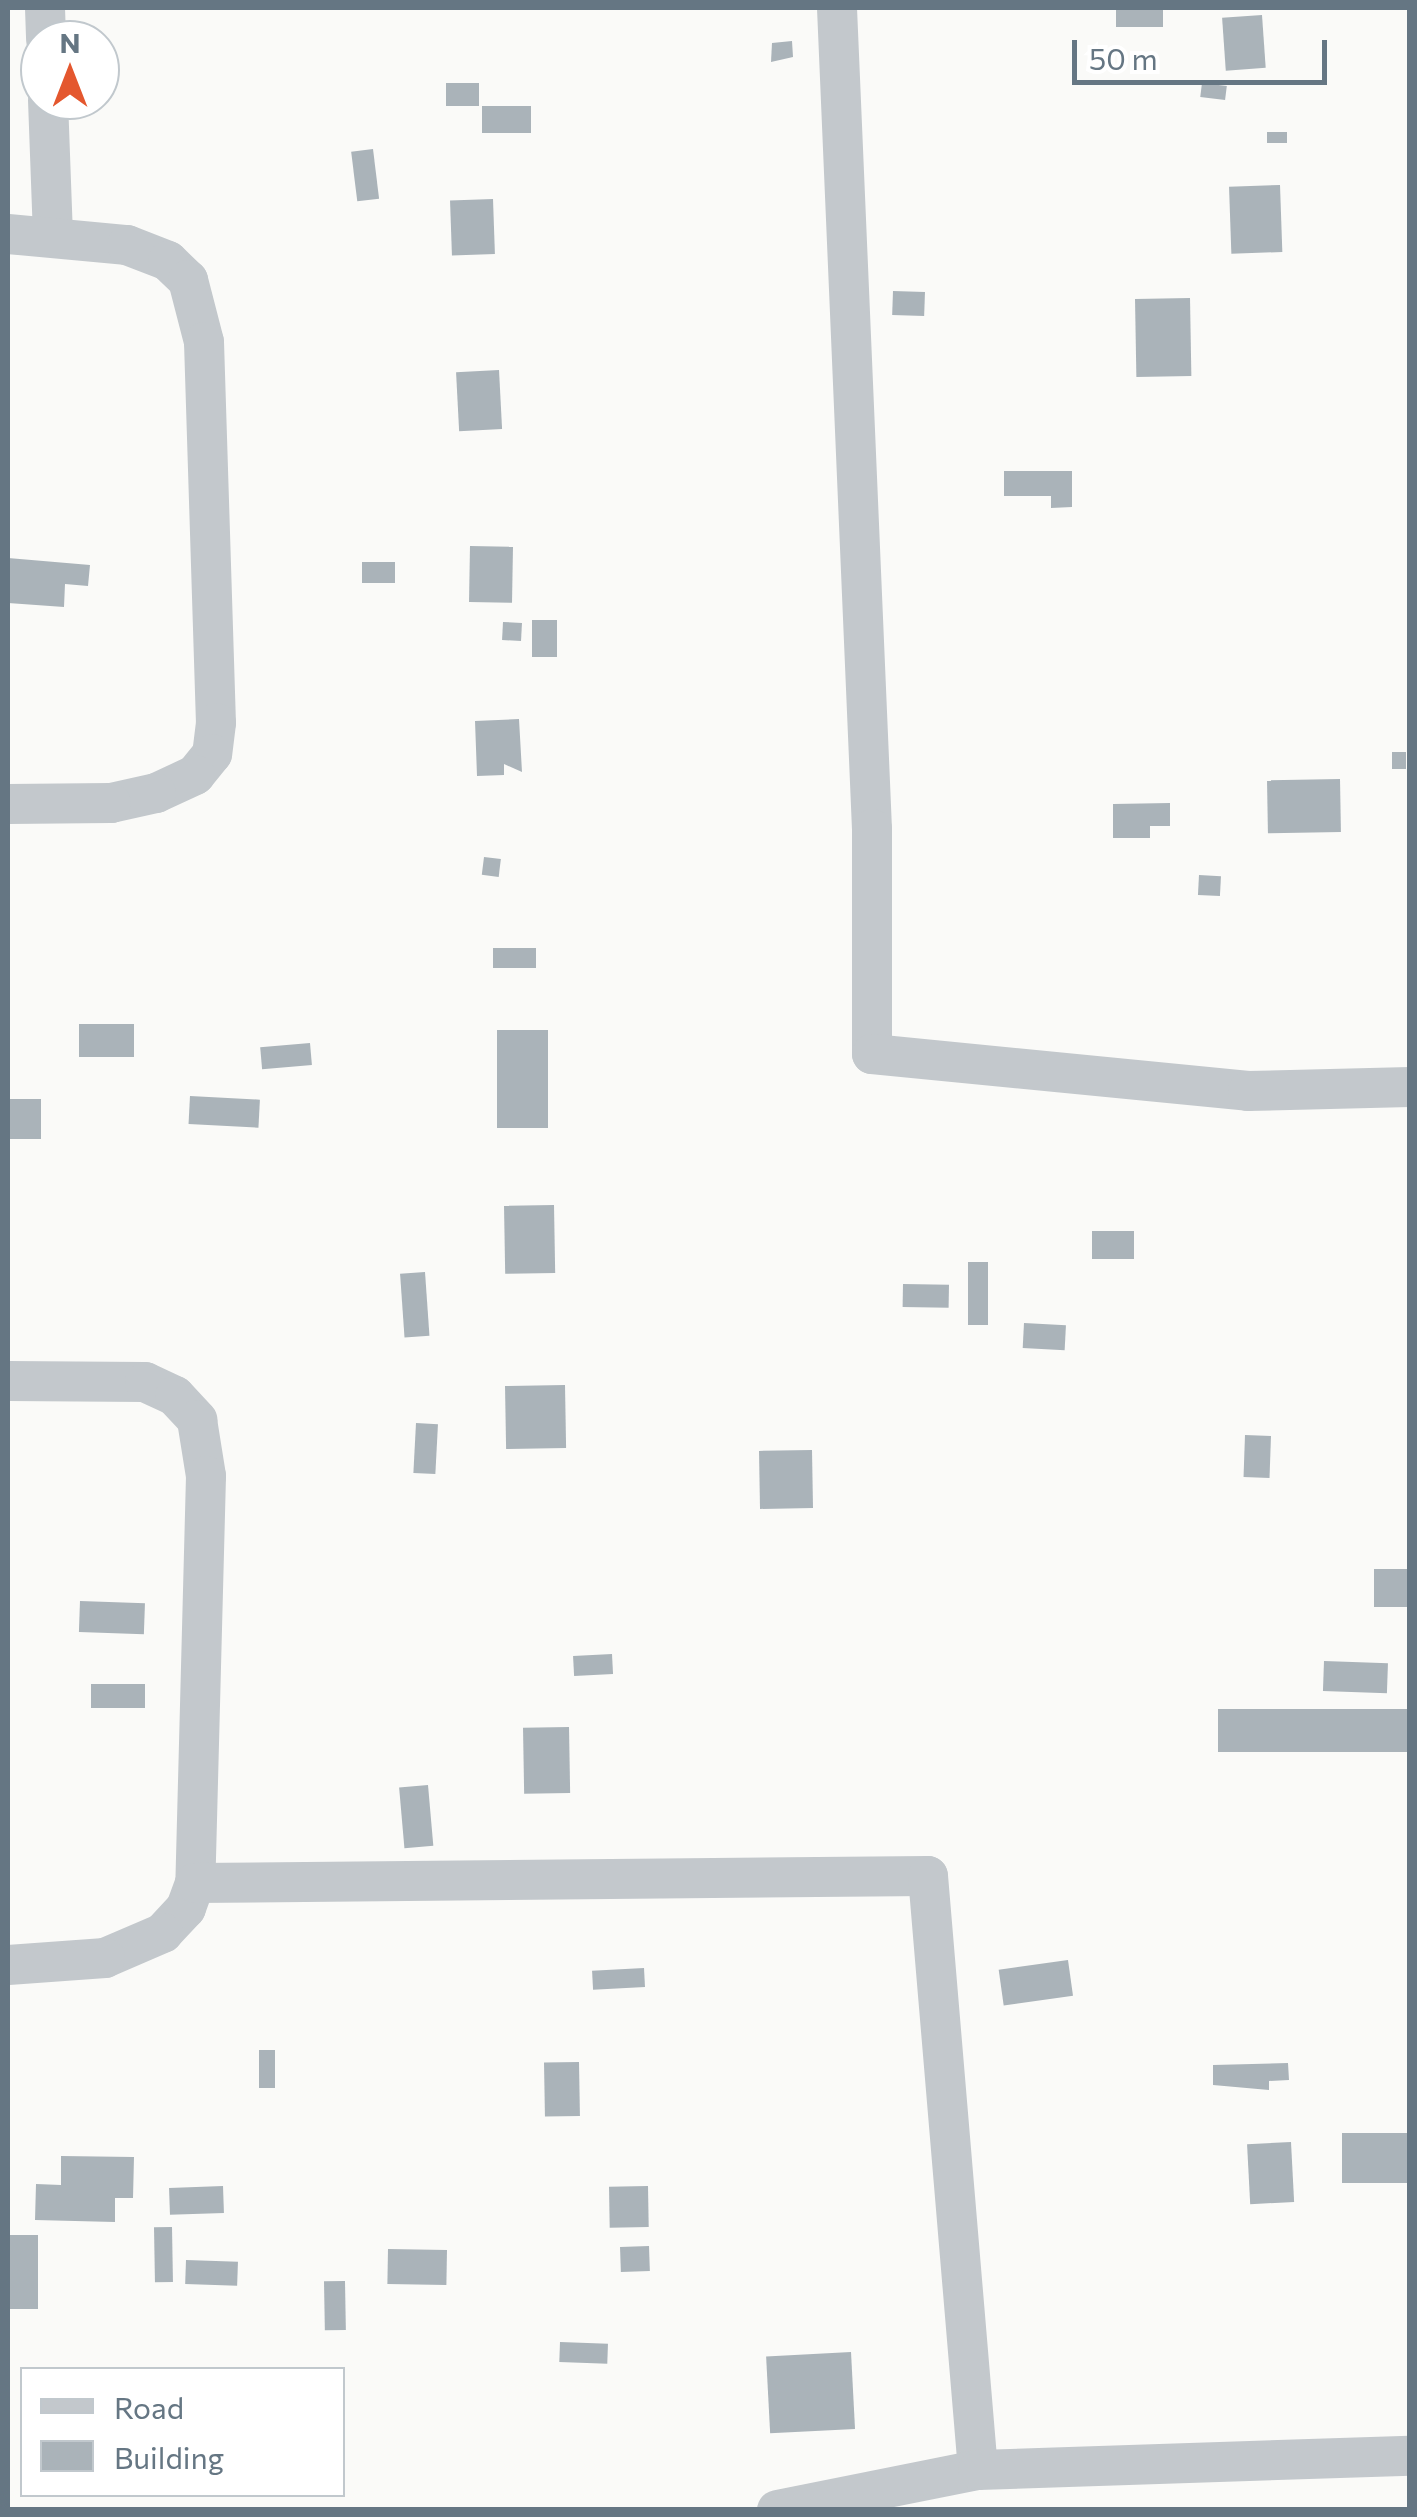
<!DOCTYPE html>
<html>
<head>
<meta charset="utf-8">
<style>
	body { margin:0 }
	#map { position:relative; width:1417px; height:2517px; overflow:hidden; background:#fafaf8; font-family:Commissioner,sans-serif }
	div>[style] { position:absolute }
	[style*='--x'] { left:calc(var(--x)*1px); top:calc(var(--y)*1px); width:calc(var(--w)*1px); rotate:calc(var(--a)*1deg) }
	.building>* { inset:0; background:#aab3b9; transform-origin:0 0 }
	.street>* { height:40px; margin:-20px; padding:0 20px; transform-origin:20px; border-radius:20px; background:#c3c8cc }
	span { translate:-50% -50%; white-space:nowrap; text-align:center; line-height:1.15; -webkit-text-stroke:10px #fff; paint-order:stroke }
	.frame { position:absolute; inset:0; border:10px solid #657683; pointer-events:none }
	.legend { position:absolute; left:20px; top:2367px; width:325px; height:130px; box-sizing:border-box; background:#fff; border:2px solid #c1c8cd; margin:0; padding:12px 18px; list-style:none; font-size:30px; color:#657683 }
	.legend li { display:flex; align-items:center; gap:20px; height:50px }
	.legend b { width:50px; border:2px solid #c1c8cd }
	.north { position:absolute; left:20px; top:20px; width:100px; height:100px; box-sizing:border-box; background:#fff; border:2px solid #c1c8cd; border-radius:50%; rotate:0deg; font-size:28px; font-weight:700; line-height:40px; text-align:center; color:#657683 }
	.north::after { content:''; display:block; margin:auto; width:35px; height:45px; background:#e4572e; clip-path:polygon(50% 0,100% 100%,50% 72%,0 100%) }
	.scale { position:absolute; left:1072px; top:40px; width:255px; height:45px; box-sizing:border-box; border:5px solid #657683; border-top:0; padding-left:12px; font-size:30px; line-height:35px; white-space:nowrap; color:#657683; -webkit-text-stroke:8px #fff; paint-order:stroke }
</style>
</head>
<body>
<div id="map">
	<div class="building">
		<div style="left:1116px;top:8px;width:47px;height:19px"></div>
		<div style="left:1262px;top:15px;width:53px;height:40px;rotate:86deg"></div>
		<div style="clip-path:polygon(792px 41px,793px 57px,771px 62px,772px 43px)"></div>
		<div style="left:446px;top:83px;width:33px;height:23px"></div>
		<div style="left:1202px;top:83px;width:25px;height:14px;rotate:7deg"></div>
		<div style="left:531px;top:106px;width:27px;height:49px;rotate:90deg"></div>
		<div style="left:1267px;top:132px;width:20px;height:11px"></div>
		<div style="left:373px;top:149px;width:50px;height:22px;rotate:83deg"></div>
		<div style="left:1280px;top:185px;width:67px;height:51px;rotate:88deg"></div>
		<div style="left:493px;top:199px;width:55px;height:43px;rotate:88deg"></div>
		<div style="left:893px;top:291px;width:32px;height:24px;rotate:2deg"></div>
		<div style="left:1190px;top:298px;width:78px;height:55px;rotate:89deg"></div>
		<div style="left:499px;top:370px;width:59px;height:43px;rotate:87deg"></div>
		<div style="clip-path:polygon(1004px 471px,1072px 471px,1072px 507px,1051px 508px,1051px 496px,1004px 496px)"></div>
		<div style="left:470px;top:546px;width:43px;height:56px;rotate:1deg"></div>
		<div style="clip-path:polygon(8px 558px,90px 565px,88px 586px,65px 584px,64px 607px,8px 603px)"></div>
		<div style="left:362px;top:562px;width:33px;height:21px"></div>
		<div style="left:532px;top:620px;width:25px;height:37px"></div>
		<div style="left:503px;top:622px;width:19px;height:18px;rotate:3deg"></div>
		<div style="clip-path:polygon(519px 719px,522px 772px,504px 764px,504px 775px,477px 776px,475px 721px)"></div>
		<div style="left:1406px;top:752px;width:17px;height:14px;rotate:90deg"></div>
		<div style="left:1340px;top:779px;width:53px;height:73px;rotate:89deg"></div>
		<div style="clip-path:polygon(1170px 803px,1170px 826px,1150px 826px,1150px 838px,1113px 838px,1113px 804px)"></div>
		<div style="left:484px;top:857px;width:17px;height:18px;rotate:7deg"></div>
		<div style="left:1199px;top:875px;width:22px;height:20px;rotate:3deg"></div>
		<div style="left:493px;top:948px;width:43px;height:20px"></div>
		<div style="left:134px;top:1024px;width:33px;height:55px;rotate:90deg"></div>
		<div style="left:497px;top:1030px;width:51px;height:98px"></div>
		<div style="left:310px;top:1043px;width:22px;height:50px;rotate:85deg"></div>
		<div style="left:190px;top:1096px;width:70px;height:28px;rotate:3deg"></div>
		<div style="left:8px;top:1099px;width:33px;height:40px"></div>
		<div style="left:554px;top:1205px;width:68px;height:50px;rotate:89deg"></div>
		<div style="left:1092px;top:1231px;width:42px;height:28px"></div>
		<div style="left:968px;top:1262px;width:20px;height:63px"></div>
		<div style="left:425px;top:1272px;width:64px;height:25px;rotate:86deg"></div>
		<div style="left:903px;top:1284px;width:46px;height:23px;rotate:1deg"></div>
		<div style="left:1024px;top:1323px;width:42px;height:25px;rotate:3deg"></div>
		<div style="left:565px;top:1385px;width:63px;height:60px;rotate:89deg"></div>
		<div style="left:416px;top:1423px;width:22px;height:50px;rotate:3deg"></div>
		<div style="left:1245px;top:1435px;width:26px;height:42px;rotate:2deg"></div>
		<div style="left:812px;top:1450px;width:58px;height:53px;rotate:89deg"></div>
		<div style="left:1374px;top:1569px;width:36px;height:38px"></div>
		<div style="left:80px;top:1601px;width:65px;height:31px;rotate:2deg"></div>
		<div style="left:612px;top:1654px;width:20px;height:39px;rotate:87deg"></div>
		<div style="left:1324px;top:1661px;width:64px;height:30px;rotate:2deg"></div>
		<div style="left:145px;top:1684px;width:24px;height:54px;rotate:90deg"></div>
		<div style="left:1218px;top:1709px;width:192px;height:43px"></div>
		<div style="left:569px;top:1727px;width:66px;height:46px;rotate:89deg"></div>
		<div style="left:428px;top:1785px;width:61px;height:29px;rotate:85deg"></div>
		<div style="left:1068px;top:1960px;width:36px;height:70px;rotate:82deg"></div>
		<div style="left:644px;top:1968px;width:19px;height:52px;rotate:87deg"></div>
		<div style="left:259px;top:2050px;width:16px;height:38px"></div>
		<div style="left:579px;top:2062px;width:54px;height:35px;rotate:89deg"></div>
		<div style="clip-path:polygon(1288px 2063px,1289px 2080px,1269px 2081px,1269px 2090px,1213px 2085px,1213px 2065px)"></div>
		<div style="left:1342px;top:2133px;width:66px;height:50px"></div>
		<div style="left:1291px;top:2142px;width:60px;height:44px;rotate:87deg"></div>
		<div style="clip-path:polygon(61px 2156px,134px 2157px,133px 2198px,115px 2198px,115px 2222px,35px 2220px,36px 2184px,61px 2185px)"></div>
		<div style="left:223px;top:2186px;width:27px;height:54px;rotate:88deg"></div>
		<div style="left:648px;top:2186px;width:41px;height:39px;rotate:89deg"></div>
		<div style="left:172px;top:2227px;width:55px;height:18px;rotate:89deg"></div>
		<div style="left:8px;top:2235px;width:30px;height:74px"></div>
		<div style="left:649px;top:2246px;width:25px;height:29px;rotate:88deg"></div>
		<div style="left:388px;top:2249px;width:59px;height:35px;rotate:1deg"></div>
		<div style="left:186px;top:2260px;width:52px;height:24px;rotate:2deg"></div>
		<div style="left:345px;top:2281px;width:49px;height:21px;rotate:89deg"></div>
		<div style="left:560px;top:2342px;width:48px;height:20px;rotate:2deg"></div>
		<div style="left:851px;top:2352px;width:77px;height:85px;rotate:87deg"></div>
	</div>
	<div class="street">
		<div style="--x:45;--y:8;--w:32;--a:88"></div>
		<div style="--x:837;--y:8;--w:822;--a:87.56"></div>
		<div style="--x:872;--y:829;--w:225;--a:90"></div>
		<div style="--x:872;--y:1054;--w:378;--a:5.6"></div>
		<div style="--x:1248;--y:1091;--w:162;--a:-1.4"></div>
		<div style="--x:48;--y:100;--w:134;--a:87.9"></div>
		<div style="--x:8;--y:234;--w:120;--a:5.3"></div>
		<div style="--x:127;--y:245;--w:44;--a:21.3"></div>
		<div style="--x:168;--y:261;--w:28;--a:44"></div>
		<div style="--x:188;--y:280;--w:64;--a:75.5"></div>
		<div style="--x:204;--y:342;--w:381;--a:88.2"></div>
		<div style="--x:216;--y:723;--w:31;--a:97"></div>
		<div style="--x:212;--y:754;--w:27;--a:129"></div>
		<div style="--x:195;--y:775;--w:43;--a:155.2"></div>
		<div style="--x:156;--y:793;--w:46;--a:167.5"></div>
		<div style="--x:111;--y:803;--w:103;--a:179.4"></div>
		<div style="--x:8;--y:1381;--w:137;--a:0.4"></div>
		<div style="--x:145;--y:1382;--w:33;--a:25"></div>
		<div style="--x:175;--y:1396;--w:33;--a:47"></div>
		<div style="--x:197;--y:1420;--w:57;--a:80.9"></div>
		<div style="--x:206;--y:1476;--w:407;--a:91.5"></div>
		<div style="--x:195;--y:1883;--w:27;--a:110"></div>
		<div style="--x:186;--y:1908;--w:34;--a:133"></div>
		<div style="--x:163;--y:1933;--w:63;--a:156.7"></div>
		<div style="--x:105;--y:1958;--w:97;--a:175.9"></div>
		<div style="--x:195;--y:1883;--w:733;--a:-0.55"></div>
		<div style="--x:928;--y:1876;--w:596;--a:85.19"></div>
		<div style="--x:777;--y:2510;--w:205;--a:-11.3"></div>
		<div style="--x:978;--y:2470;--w:432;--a:-1.9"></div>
	</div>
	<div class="frame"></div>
	<ul class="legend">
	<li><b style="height:12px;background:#c3c8cc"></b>Road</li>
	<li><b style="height:28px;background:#aab3b9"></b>Building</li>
	</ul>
	<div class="north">N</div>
	<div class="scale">50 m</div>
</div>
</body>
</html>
